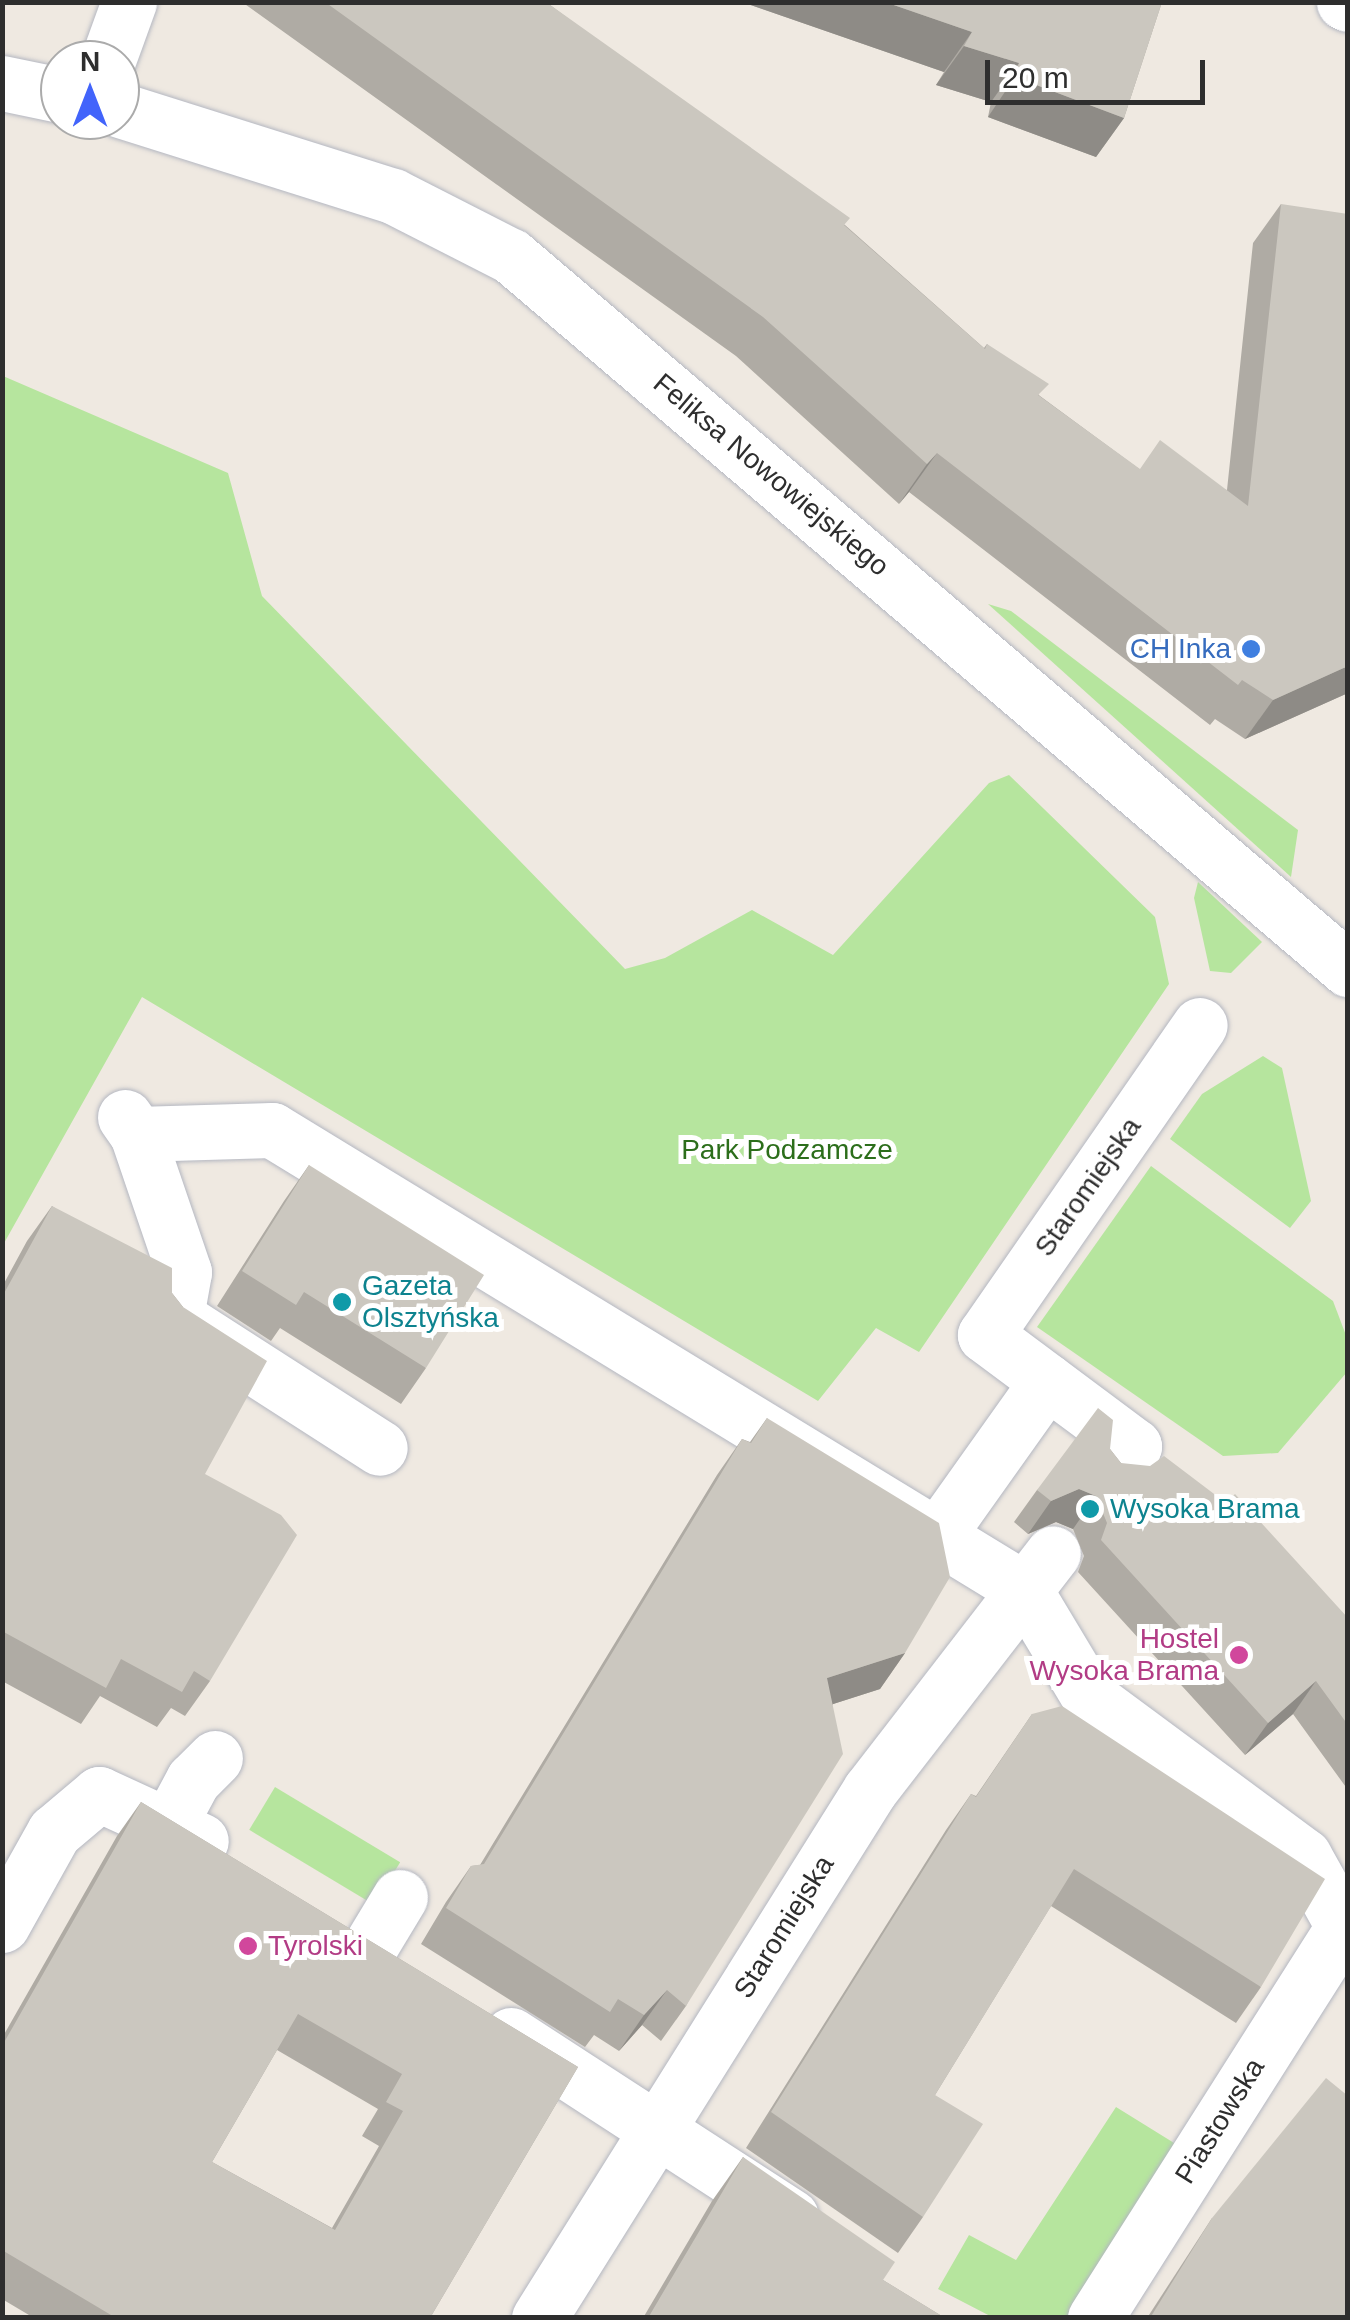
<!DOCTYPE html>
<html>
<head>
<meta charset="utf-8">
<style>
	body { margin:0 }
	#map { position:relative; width:1350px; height:2320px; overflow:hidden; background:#efe9e1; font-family:Arial,sans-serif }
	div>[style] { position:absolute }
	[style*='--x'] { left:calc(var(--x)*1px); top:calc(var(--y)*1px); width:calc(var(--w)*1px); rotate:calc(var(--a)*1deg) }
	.green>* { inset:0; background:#b6e59e; transform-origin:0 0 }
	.roads { filter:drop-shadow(0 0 2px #b4b7c1) drop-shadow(0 0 2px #b4b7c1) }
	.street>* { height:55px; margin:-27.5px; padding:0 27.5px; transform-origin:27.5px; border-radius:27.5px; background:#fff }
	.wall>* { inset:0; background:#afaba4 }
	.shaded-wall>* { inset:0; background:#8e8b86 }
	.building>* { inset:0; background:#cbc7bf }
	.dots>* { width:28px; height:28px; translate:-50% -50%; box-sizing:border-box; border:5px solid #fff; border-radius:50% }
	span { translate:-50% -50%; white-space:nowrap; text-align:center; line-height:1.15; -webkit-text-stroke:10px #fff; paint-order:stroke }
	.street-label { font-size:28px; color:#2e2e2e }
	.shop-label { font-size:28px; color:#366cbe }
	.right { translate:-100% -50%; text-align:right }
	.park-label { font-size:28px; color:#2c6e1b }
	.culture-label { font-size:28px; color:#0d838f }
	.left { translate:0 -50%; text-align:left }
	.hotel-label { font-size:28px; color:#b23c85 }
	.frame { position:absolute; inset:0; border:5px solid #2e2e2e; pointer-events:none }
	.north { position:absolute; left:40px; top:40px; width:100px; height:100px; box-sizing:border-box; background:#fff; border:2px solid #ababab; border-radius:50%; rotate:0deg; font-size:28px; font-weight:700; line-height:40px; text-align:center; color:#2e2e2e }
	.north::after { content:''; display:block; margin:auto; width:35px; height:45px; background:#4264fb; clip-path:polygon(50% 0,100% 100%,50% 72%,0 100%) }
	.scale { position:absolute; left:985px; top:60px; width:220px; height:45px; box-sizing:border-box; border:5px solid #2e2e2e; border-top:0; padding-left:12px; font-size:30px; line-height:35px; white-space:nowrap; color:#2e2e2e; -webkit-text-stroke:8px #fff; paint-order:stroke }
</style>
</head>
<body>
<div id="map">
	<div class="green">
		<div style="clip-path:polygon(3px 376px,228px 473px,262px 596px,625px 969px,665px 958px,752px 910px,833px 955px,989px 783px,1009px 775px,1155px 917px,1169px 984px,919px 1352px,876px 1328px,818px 1401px,142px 997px,3px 1245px)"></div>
		<div style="clip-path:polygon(988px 604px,1011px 611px,1298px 830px,1291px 877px)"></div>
		<div style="clip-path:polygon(1198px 882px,1262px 942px,1231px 973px,1210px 971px,1194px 898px)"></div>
		<div style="clip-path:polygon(1263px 1056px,1282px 1068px,1311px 1201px,1290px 1228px,1170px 1139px,1202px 1094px)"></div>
		<div style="clip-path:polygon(1151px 1166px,1333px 1301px,1347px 1338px,1347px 1372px,1278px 1453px,1223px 1456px,1037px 1327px)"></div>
		<div style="left:275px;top:1787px;width:146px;height:50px;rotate:31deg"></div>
		<div style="clip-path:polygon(1116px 2107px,1187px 2151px,1081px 2317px,992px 2317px,938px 2289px,969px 2235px,1016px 2260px)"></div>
	</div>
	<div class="roads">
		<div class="street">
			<div style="--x:1344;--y:2;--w:4;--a:27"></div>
			<div style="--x:108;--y:60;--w:62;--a:-70.1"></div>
			<div style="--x:2;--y:83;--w:59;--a:11.7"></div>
			<div style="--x:120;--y:110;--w:286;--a:17.5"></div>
			<div style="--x:393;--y:196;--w:132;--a:27"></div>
			<div style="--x:511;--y:256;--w:1100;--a:40.43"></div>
			<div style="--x:125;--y:1117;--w:21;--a:55"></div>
			<div style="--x:137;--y:1134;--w:135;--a:-1.7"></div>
			<div style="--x:272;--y:1130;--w:881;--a:31.4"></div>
			<div style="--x:1024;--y:1589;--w:126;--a:59"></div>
			<div style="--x:1089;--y:1697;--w:267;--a:36.5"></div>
			<div style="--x:1304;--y:1856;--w:90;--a:60.9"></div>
			<div style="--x:137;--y:1134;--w:146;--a:71.2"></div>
			<div style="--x:184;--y:1272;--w:46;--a:100.1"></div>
			<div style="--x:176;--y:1317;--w:242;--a:32.7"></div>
			<div style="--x:1116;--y:1470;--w:30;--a:-53"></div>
			<div style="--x:1134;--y:1446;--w:186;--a:-143.3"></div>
			<div style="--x:985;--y:1335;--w:377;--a:-55.3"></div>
			<div style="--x:937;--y:1536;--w:190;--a:-54.6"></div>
			<div style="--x:170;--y:1823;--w:49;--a:-61.9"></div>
			<div style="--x:193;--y:1780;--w:31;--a:-45"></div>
			<div style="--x:2;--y:1925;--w:107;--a:-60.8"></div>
			<div style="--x:54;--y:1832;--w:59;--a:-40.2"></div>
			<div style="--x:99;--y:1794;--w:112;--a:24.7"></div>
			<div style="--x:371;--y:1945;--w:56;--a:-58.9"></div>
			<div style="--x:511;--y:2035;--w:334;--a:33"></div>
			<div style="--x:539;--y:2318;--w:623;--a:-57.92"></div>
			<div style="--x:870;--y:1790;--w:299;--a:-52.3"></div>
			<div style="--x:1095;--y:2318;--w:467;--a:-57.6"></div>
		</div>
	</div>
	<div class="wall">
		<div style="clip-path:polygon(242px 2px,546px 2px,845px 225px,984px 348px,987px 344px,1040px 396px,1139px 469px,1227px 490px,1253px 243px,1281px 204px,1348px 693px,1245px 739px,1215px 719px,1210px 725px,909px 492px,899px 504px,736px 356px)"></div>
		<div style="clip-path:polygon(742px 2px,1162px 2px,1124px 118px,1096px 157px,988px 117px,991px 102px,936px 85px,944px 72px)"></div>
		<div style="clip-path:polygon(309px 1165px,426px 1368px,401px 1404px,280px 1328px,271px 1341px,217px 1306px,284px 1201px)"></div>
		<div style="clip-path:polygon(52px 1206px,172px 1293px,183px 1307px,205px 1474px,210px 1681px,185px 1716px,171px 1708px,157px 1727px,100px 1696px,81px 1724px,2px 1681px,2px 1287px,27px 1241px)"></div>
		<div style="clip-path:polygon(767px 1418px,905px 1653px,880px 1689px,833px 1704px,686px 2006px,661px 2041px,642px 2025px,619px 2051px,594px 2035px,585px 2047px,421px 1944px,446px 1902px,471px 1866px,480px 1865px,717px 1475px,742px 1439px,750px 1442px)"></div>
		<div style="clip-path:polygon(1110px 1449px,1121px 1463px,1348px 1618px,1348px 1790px,1293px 1714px,1245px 1755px,1078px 1572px,1084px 1556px,1073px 1529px,1056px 1522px,1028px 1534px,1014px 1522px,1037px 1490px)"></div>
		<div style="clip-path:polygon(1032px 1714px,1261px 1987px,1236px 2023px,1051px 1906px,935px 2095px,923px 2217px,898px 2253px,746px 2148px,946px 1830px,971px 1794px,976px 1796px)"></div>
		<div style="clip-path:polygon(evenodd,141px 1802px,578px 2067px,430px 2318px,34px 2318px,2px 2299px,2px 2038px,117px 1836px,141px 1802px,277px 2050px,378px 2109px,362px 2136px,379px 2146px,332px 2228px,212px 2162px,277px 2050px)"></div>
		<div style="clip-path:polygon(743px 2157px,883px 2280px,945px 2318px,643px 2318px,712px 2201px)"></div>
		<div style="clip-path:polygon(1212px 2218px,1348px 2318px,1147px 2318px)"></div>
	</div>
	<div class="shaded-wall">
		<div style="clip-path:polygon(742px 2px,885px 2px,972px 32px,944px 72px)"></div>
		<div style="clip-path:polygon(964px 46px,1019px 63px,991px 102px,936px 85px)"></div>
		<div style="clip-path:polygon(1015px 77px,1124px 118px,1096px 157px,988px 117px)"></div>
		<div style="clip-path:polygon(937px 453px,909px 492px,899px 504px,927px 464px)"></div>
		<div style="clip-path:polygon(1348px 666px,1348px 693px,1245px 739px,1273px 700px)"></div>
		<div style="clip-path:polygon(1079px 1489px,1096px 1496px,1073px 1529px,1056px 1522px,1028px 1534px,1051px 1501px)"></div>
		<div style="clip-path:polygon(905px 1653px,880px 1689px,802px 1714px,827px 1678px)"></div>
		<div style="clip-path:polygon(1316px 1681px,1293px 1714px,1245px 1755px,1268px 1723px)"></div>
		<div style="clip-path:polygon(667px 1990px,642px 2025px,619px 2051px,644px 2015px)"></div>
	</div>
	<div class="building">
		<div style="clip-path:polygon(325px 2px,546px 2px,850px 218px,844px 225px,985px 349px,987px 344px,1049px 384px,1038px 395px,1140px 469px,1160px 440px,1248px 506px,1281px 204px,1348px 214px,1348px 666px,1273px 700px,1242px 680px,1238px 685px,937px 453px,927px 464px,763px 317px)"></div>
		<div style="clip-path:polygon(885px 2px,1162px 2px,1124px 118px,1015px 77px,1019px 63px,964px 46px,972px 32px)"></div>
		<div style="clip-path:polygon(309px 1165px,484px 1275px,426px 1368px,304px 1292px,296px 1305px,242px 1271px)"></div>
		<div style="clip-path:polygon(52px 1206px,172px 1268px,172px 1293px,183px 1307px,267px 1361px,205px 1474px,281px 1515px,297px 1535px,210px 1681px,194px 1671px,182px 1692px,121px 1659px,106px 1688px,2px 1631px,2px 1297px)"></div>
		<div style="clip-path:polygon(1098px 1408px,1113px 1420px,1110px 1449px,1121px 1463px,1150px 1466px,1164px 1456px,1226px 1503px,1235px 1494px,1348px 1618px,1348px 1725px,1316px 1681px,1268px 1723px,1101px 1540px,1107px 1523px,1096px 1496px,1079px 1489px,1051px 1501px,1037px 1490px)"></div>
		<div style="clip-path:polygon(767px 1418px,939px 1523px,950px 1577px,905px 1653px,827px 1678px,843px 1754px,686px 2006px,667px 1990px,644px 2015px,618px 1999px,610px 2012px,446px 1908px,471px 1866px,484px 1864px,742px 1439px,751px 1443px)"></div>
		<div style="clip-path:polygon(1062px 1706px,1325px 1879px,1261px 1987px,1074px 1869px,935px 2095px,983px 2124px,923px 2217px,771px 2112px,971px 1794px,976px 1797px,1032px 1714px)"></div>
		<div style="clip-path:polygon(evenodd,141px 1802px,578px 2067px,430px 2318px,116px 2318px,2px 2250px,2px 2046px,141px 1802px,298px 2014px,402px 2074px,386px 2102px,403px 2111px,335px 2230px,212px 2162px,298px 2014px)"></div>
		<div style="clip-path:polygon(1326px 2078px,1348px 2096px,1348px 2318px,1150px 2318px,1212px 2218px)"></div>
		<div style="clip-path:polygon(743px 2157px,895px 2262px,883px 2280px,945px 2318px,648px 2318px)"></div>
	</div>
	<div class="dots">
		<div style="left:1251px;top:649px;background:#3f7fe0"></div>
		<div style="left:342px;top:1302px;background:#0f9aa8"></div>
		<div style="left:1090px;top:1509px;background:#0f9aa8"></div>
		<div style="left:1239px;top:1655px;background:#d1479c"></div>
		<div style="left:248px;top:1946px;background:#d1479c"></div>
	</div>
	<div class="street-label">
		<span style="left:771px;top:475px;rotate:40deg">Feliksa Nowowiejskiego</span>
		<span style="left:1088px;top:1187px;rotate:-55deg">Staromiejska</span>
		<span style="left:784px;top:1927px;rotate:-58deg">Staromiejska</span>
		<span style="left:1220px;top:2121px;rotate:-58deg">Piastowska</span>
	</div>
	<div class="shop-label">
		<span class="right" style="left:1231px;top:649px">CH Inka</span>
	</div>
	<div class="park-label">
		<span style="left:787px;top:1150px">Park Podzamcze</span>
	</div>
	<div class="culture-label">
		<span class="left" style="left:362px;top:1302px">Gazeta<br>Olsztyńska</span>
		<span class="left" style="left:1110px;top:1509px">Wysoka Brama</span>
	</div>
	<div class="hotel-label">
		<span class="right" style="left:1219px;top:1655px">Hostel<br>Wysoka Brama</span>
		<span class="left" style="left:268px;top:1946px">Tyrolski</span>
	</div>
	<div class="frame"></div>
	<div class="north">N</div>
	<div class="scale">20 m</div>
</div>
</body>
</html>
